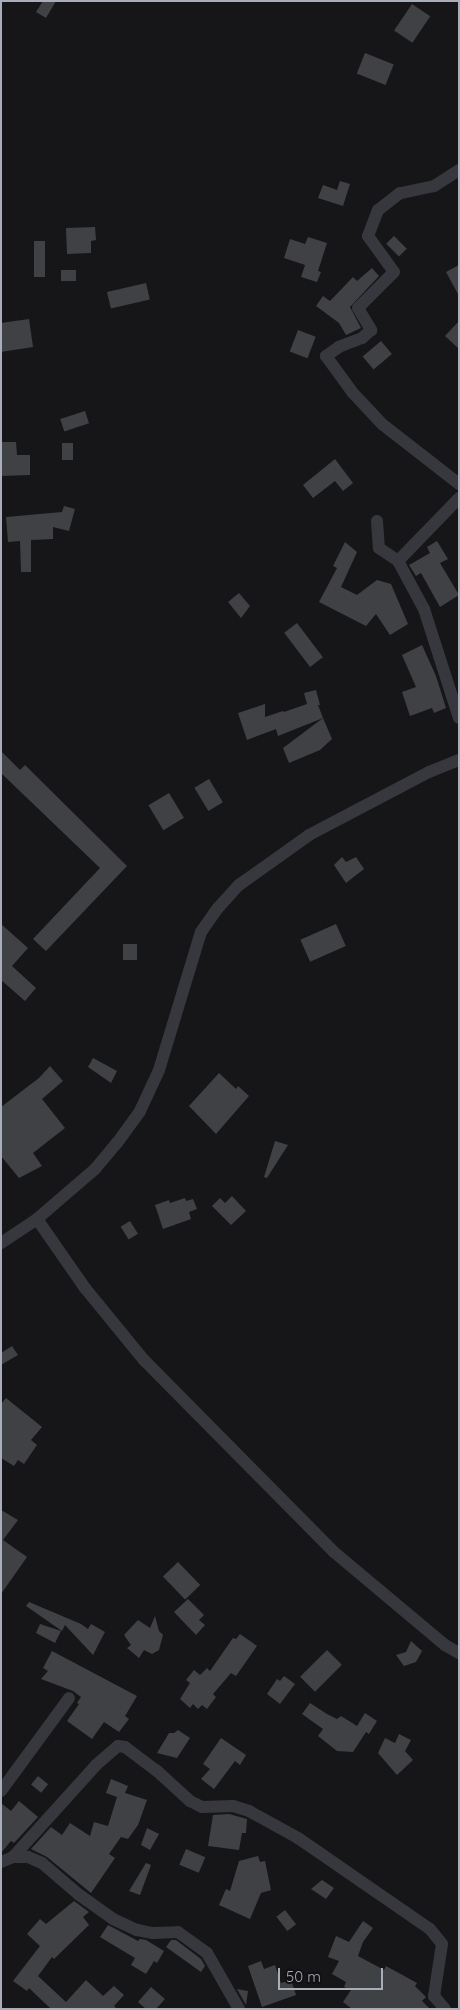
<!DOCTYPE html>
<html>
<head>
<meta charset="utf-8">
<style>
	body { margin:0 }
	#map { position:relative; width:460px; height:2010px; overflow:hidden; background:#161618; font-family:Quicksand,sans-serif }
	div>[style] { position:absolute }
	[style*='--x'] { left:calc(var(--x)*1px); top:calc(var(--y)*1px); width:calc(var(--w)*1px); rotate:calc(var(--a)*1deg) }
	.building>* { inset:0; background:#404145; transform-origin:0 0 }
	.minor>* { height:12px; margin:-6px; padding:0 6px; transform-origin:6px; border-radius:6px; background:#37383d }
	span { translate:-50% -50%; white-space:nowrap; text-align:center; line-height:1.15; -webkit-text-stroke:4px #111113; paint-order:stroke }
	.frame { position:absolute; inset:0; border:2px solid #a8adb8; pointer-events:none }
	.scale { position:absolute; left:278px; top:1968px; width:105px; height:22px; box-sizing:border-box; border:2px solid #a8adb8; border-top:0; padding-left:6px; font-size:15px; line-height:18px; white-space:nowrap; color:#a8adb8; -webkit-text-stroke:4px #111113; paint-order:stroke }
</style>
</head>
<body>
<div id="map">
	<div class="building">
		<div style="clip-path:polygon(43px 1px,56px 1px,46px 18px,36px 12px)"></div>
		<div style="left:412px;top:4px;width:22px;height:32px;rotate:34deg"></div>
		<div style="left:365px;top:53px;width:31px;height:22px;rotate:22deg"></div>
		<div style="clip-path:polygon(340px 181px,350px 184px,343px 206px,318px 198px,323px 185px,337px 190px)"></div>
		<div style="clip-path:polygon(95px 227px,96px 240px,91px 241px,91px 253px,67px 254px,66px 228px)"></div>
		<div style="left:394px;top:236px;width:18px;height:11px;rotate:45deg"></div>
		<div style="clip-path:polygon(308px 237px,327px 243px,318px 271px,321px 272px,317px 282px,301px 277px,305px 265px,284px 258px,290px 239px,305px 244px)"></div>
		<div style="left:34px;top:241px;width:11px;height:36px"></div>
		<div style="clip-path:polygon(459px 265px,459px 296px,446px 272px)"></div>
		<div style="clip-path:polygon(372px 268px,379px 276px,350px 307px,361px 328px,346px 335px,339px 323px,316px 306px,323px 296px,330px 301px,353px 277px,357px 281px)"></div>
		<div style="left:76px;top:270px;width:11px;height:15px;rotate:90deg"></div>
		<div style="left:146px;top:283px;width:17px;height:40px;rotate:77deg"></div>
		<div style="clip-path:polygon(29px 319px,33px 347px,1px 352px,1px 323px)"></div>
		<div style="clip-path:polygon(459px 321px,459px 349px,445px 336px)"></div>
		<div style="left:298px;top:330px;width:19px;height:23px;rotate:21deg"></div>
		<div style="left:381px;top:341px;width:17px;height:24px;rotate:50deg"></div>
		<div style="left:85px;top:411px;width:13px;height:26px;rotate:72deg"></div>
		<div style="clip-path:polygon(1px 442px,16px 442px,17px 455px,30px 455px,30px 475px,1px 476px)"></div>
		<div style="left:62px;top:443px;width:11px;height:17px"></div>
		<div style="clip-path:polygon(335px 459px,353px 483px,343px 491px,335px 481px,313px 498px,303px 485px)"></div>
		<div style="clip-path:polygon(64px 506px,75px 509px,69px 531px,53px 527px,53px 539px,31px 540px,31px 572px,21px 572px,20px 541px,8px 542px,6px 517px,62px 512px)"></div>
		<div style="clip-path:polygon(437px 541px,448px 559px,440px 563px,459px 595px,440px 607px,421px 573px,416px 576px,409px 565px,430px 553px,427px 547px)"></div>
		<div style="clip-path:polygon(345px 542px,357px 552px,341px 587px,357px 595px,377px 580px,391px 584px,408px 624px,390px 635px,376px 614px,366px 626px,319px 602px,337px 568px,333px 566px)"></div>
		<div style="clip-path:polygon(239px 593px,250px 606px,241px 618px,228px 602px)"></div>
		<div style="left:297px;top:623px;width:43px;height:16px;rotate:53deg"></div>
		<div style="clip-path:polygon(422px 645px,436px 676px,446px 708px,434px 713px,432px 708px,410px 716px,402px 692px,416px 687px,402px 655px)"></div>
		<div style="clip-path:polygon(316px 690px,320px 705px,318px 705px,323px 718px,278px 736px,276px 729px,247px 740px,238px 713px,265px 704px,265px 717px,283px 711px,284px 712px,307px 704px,304px 693px)"></div>
		<div style="clip-path:polygon(323px 718px,332px 739px,320px 750px,289px 763px,283px 748px)"></div>
		<div style="clip-path:polygon(1px 751px,20px 770px,25px 765px,127px 866px,46px 951px,33px 939px,100px 868px,1px 773px)"></div>
		<div style="left:209px;top:779px;width:27px;height:17px;rotate:59deg"></div>
		<div style="left:169px;top:793px;width:29px;height:24px;rotate:59deg"></div>
		<div style="clip-path:polygon(342px 857px,346px 862px,356px 857px,364px 869px,346px 883px,334px 865px)"></div>
		<div style="clip-path:polygon(1px 924px,28px 948px,12px 966px,36px 988px,25px 1001px,1px 980px)"></div>
		<div style="left:336px;top:924px;width:24px;height:39px;rotate:66deg"></div>
		<div style="left:123px;top:944px;width:14px;height:16px"></div>
		<div style="clip-path:polygon(93px 1058px,117px 1071px,111px 1083px,88px 1067px)"></div>
		<div style="clip-path:polygon(50px 1066px,63px 1081px,42px 1099px,65px 1128px,33px 1153px,42px 1166px,19px 1178px,1px 1156px,1px 1107px,39px 1078px)"></div>
		<div style="clip-path:polygon(219px 1073px,236px 1089px,238px 1086px,249px 1096px,216px 1134px,189px 1106px)"></div>
		<div style="clip-path:polygon(275px 1141px,288px 1145px,267px 1178px,264px 1177px)"></div>
		<div style="clip-path:polygon(232px 1196px,246px 1211px,231px 1225px,212px 1206px,220px 1198px,225px 1203px)"></div>
		<div style="clip-path:polygon(185px 1198px,186px 1201px,193px 1199px,197px 1209px,189px 1212px,191px 1219px,163px 1229px,155px 1205px,169px 1200px,170px 1203px)"></div>
		<div style="left:130px;top:1221px;width:15px;height:11px;rotate:58deg"></div>
		<div style="clip-path:polygon(12px 1346px,18px 1355px,1px 1365px,1px 1353px)"></div>
		<div style="clip-path:polygon(6px 1398px,42px 1427px,31px 1440px,37px 1445px,24px 1464px,18px 1460px,14px 1466px,1px 1458px,1px 1404px)"></div>
		<div style="clip-path:polygon(1px 1510px,18px 1520px,3px 1540px,27px 1557px,1px 1594px)"></div>
		<div style="left:178px;top:1562px;width:32px;height:21px;rotate:46deg"></div>
		<div style="clip-path:polygon(188px 1599px,204px 1615px,199px 1620px,205px 1625px,196px 1635px,174px 1612px)"></div>
		<div style="clip-path:polygon(29px 1602px,81px 1624px,88px 1629px,91px 1624px,105px 1632px,93px 1655px,65px 1625px,62px 1631px,26px 1606px)"></div>
		<div style="clip-path:polygon(155px 1616px,159px 1631px,163px 1635px,159px 1650px,152px 1654px,144px 1650px,139px 1658px,127px 1648px,131px 1645px,124px 1635px,138px 1620px,150px 1628px)"></div>
		<div style="clip-path:polygon(40px 1624px,61px 1631px,55px 1643px,36px 1633px)"></div>
		<div style="clip-path:polygon(240px 1634px,257px 1646px,236px 1676px,231px 1673px,213px 1694px,216px 1697px,207px 1709px,202px 1705px,198px 1709px,193px 1704px,190px 1708px,180px 1699px,190px 1683px,186px 1680px,194px 1670px,200px 1675px,207px 1668px,210px 1671px,233px 1638px,236px 1639px)"></div>
		<div style="clip-path:polygon(411px 1641px,422px 1651px,416px 1662px,404px 1666px,396px 1655px,406px 1652px)"></div>
		<div style="left:327px;top:1650px;width:21px;height:38px;rotate:45deg"></div>
		<div style="clip-path:polygon(52px 1651px,137px 1696px,125px 1716px,129px 1719px,119px 1732px,104px 1722px,92px 1739px,67px 1721px,79px 1704px,77px 1703px,81px 1697px,73px 1691px,41px 1679px,48px 1671px,43px 1668px)"></div>
		<div style="clip-path:polygon(284px 1676px,295px 1684px,280px 1704px,267px 1694px,277px 1679px,280px 1681px)"></div>
		<div style="clip-path:polygon(310px 1703px,327px 1714px,337px 1719px,341px 1716px,357px 1726px,365px 1713px,377px 1721px,369px 1734px,366px 1732px,353px 1752px,337px 1751px,318px 1736px,323px 1729px,302px 1714px)"></div>
		<div style="clip-path:polygon(178px 1730px,190px 1738px,177px 1758px,157px 1753px,169px 1733px,174px 1733px)"></div>
		<div style="clip-path:polygon(399px 1734px,411px 1740px,405px 1751px,413px 1760px,397px 1775px,378px 1753px,385px 1738px,395px 1743px)"></div>
		<div style="clip-path:polygon(221px 1738px,246px 1755px,240px 1765px,235px 1761px,214px 1789px,201px 1779px,210px 1769px,203px 1764px)"></div>
		<div style="left:38px;top:1776px;width:13px;height:11px;rotate:39deg"></div>
		<div style="clip-path:polygon(111px 1779px,128px 1786px,125px 1793px,147px 1800px,138px 1825px,128px 1839px,121px 1837px,109px 1854px,115px 1858px,91px 1893px,47px 1857px,31px 1849px,51px 1827px,62px 1835px,70px 1823px,90px 1836px,94px 1822px,108px 1826px,117px 1797px,106px 1793px)"></div>
		<div style="clip-path:polygon(19px 1801px,38px 1817px,14px 1843px,11px 1841px,1px 1853px,1px 1803px,11px 1811px)"></div>
		<div style="clip-path:polygon(229px 1814px,247px 1819px,246px 1833px,242px 1833px,239px 1850px,208px 1846px,213px 1815px)"></div>
		<div style="clip-path:polygon(147px 1828px,159px 1834px,150px 1850px,141px 1845px)"></div>
		<div style="left:186px;top:1849px;width:21px;height:17px;rotate:23deg"></div>
		<div style="clip-path:polygon(258px 1856px,260px 1862px,265px 1861px,271px 1890px,261px 1893px,250px 1919px,219px 1905px,226px 1889px,230px 1891px,239px 1861px)"></div>
		<div style="clip-path:polygon(146px 1863px,151px 1865px,140px 1895px,129px 1891px)"></div>
		<div style="clip-path:polygon(322px 1880px,334px 1888px,326px 1899px,311px 1889px)"></div>
		<div style="clip-path:polygon(74px 1901px,89px 1912px,83px 1917px,89px 1925px,54px 1959px,52px 1957px,38px 1976px,66px 2002px,86px 1980px,103px 1996px,114px 1986px,124px 1995px,114px 2006px,117px 2009px,51px 2009px,29px 1988px,27px 1991px,13px 1981px,40px 1946px,27px 1934px,40px 1919px,46px 1924px)"></div>
		<div style="left:285px;top:1910px;width:18px;height:11px;rotate:52deg"></div>
		<div style="clip-path:polygon(363px 1921px,373px 1928px,363px 1942px,358px 1956px,384px 1970px,386px 1966px,417px 1983px,415px 1986px,426px 1997px,422px 2001px,430px 2009px,352px 2009px,343px 2002px,351px 1990px,344px 1987px,346px 1982px,332px 1974px,339px 1961px,328px 1957px,336px 1936px,349px 1942px)"></div>
		<div style="clip-path:polygon(108px 1925px,138px 1941px,140px 1939px,146px 1940px,164px 1951px,157px 1963px,154px 1961px,146px 1974px,131px 1965px,135px 1958px,100px 1937px)"></div>
		<div style="clip-path:polygon(171px 1940px,176px 1940px,201px 1959px,205px 1966px,201px 1972px,166px 1947px)"></div>
		<div style="clip-path:polygon(261px 1961px,264px 1969px,275px 1965px,281px 1983px,291px 1980px,296px 1995px,262px 2007px,248px 1966px)"></div>
		<div style="clip-path:polygon(151px 1987px,165px 1999px,156px 2009px,146px 2009px,138px 2002px)"></div>
		<div style="clip-path:polygon(237px 1989px,248px 1991px,246px 2005px)"></div>
	</div>
	<div class="minor">
		<div style="--x:459;--y:170;--w:30;--a:147"></div>
		<div style="--x:434;--y:186;--w:35;--a:168"></div>
		<div style="--x:400;--y:193;--w:28;--a:142"></div>
		<div style="--x:378;--y:210;--w:28;--a:111"></div>
		<div style="--x:368;--y:236;--w:44;--a:54.2"></div>
		<div style="--x:394;--y:272;--w:51;--a:135"></div>
		<div style="--x:358;--y:308;--w:26;--a:59"></div>
		<div style="--x:371;--y:330;--w:12;--a:138"></div>
		<div style="--x:362;--y:338;--w:25;--a:159"></div>
		<div style="--x:339;--y:347;--w:16;--a:145"></div>
		<div style="--x:326;--y:356;--w:46;--a:53.9"></div>
		<div style="--x:353;--y:393;--w:42;--a:46.9"></div>
		<div style="--x:382;--y:424;--w:98;--a:37.9"></div>
		<div style="--x:377;--y:521;--w:27;--a:86"></div>
		<div style="--x:379;--y:548;--w:23;--a:34"></div>
		<div style="--x:398;--y:561;--w:55;--a:61.6"></div>
		<div style="--x:424;--y:609;--w:114;--a:72.2"></div>
		<div style="--x:398;--y:561;--w:88;--a:-45.9"></div>
		<div style="--x:37;--y:1219;--w:84;--a:55.2"></div>
		<div style="--x:85;--y:1288;--w:93;--a:50.7"></div>
		<div style="--x:144;--y:1360;--w:270;--a:45.3"></div>
		<div style="--x:334;--y:1552;--w:145;--a:40"></div>
		<div style="--x:445;--y:1645;--w:16;--a:30"></div>
		<div style="--x:1;--y:1243;--w:43;--a:-33.7"></div>
		<div style="--x:37;--y:1219;--w:77;--a:-40.8"></div>
		<div style="--x:95;--y:1169;--w:34;--a:-50"></div>
		<div style="--x:117;--y:1143;--w:39;--a:-54"></div>
		<div style="--x:140;--y:1111;--w:45;--a:-65.1"></div>
		<div style="--x:159;--y:1070;--w:144;--a:-73.1"></div>
		<div style="--x:201;--y:932;--w:29;--a:-55"></div>
		<div style="--x:218;--y:908;--w:31;--a:-48"></div>
		<div style="--x:239;--y:885;--w:86;--a:-35.5"></div>
		<div style="--x:309;--y:835;--w:136;--a:-27.7"></div>
		<div style="--x:429;--y:772;--w:32;--a:-22"></div>
		<div style="--x:1;--y:1791;--w:115;--a:-53.8"></div>
		<div style="--x:13;--y:1857;--w:15;--a:0"></div>
		<div style="--x:28;--y:1857;--w:15;--a:23"></div>
		<div style="--x:42;--y:1863;--w:48;--a:40.7"></div>
		<div style="--x:78;--y:1894;--w:43;--a:35.5"></div>
		<div style="--x:113;--y:1919;--w:26;--a:25"></div>
		<div style="--x:137;--y:1930;--w:16;--a:11"></div>
		<div style="--x:153;--y:1933;--w:25;--a:-2"></div>
		<div style="--x:178;--y:1932;--w:36;--a:36"></div>
		<div style="--x:207;--y:1953;--w:64;--a:60.3"></div>
		<div style="--x:1;--y:1862;--w:13;--a:-23"></div>
		<div style="--x:13;--y:1857;--w:124;--a:-47.9"></div>
		<div style="--x:96;--y:1765;--w:29;--a:-41"></div>
		<div style="--x:118;--y:1746;--w:7;--a:8"></div>
		<div style="--x:125;--y:1747;--w:39;--a:37"></div>
		<div style="--x:156;--y:1770;--w:46;--a:42.4"></div>
		<div style="--x:190;--y:1801;--w:13;--a:27"></div>
		<div style="--x:202;--y:1807;--w:31;--a:-2"></div>
		<div style="--x:233;--y:1806;--w:17;--a:17"></div>
		<div style="--x:249;--y:1811;--w:56;--a:28.9"></div>
		<div style="--x:298;--y:1838;--w:160;--a:34.6"></div>
		<div style="--x:430;--y:1929;--w:19;--a:51"></div>
		<div style="--x:442;--y:1944;--w:53;--a:98.7"></div>
		<div style="--x:434;--y:1996;--w:17;--a:50"></div>
	</div>
	<div class="frame"></div>
	<div class="scale">50 m</div>
</div>
</body>
</html>
